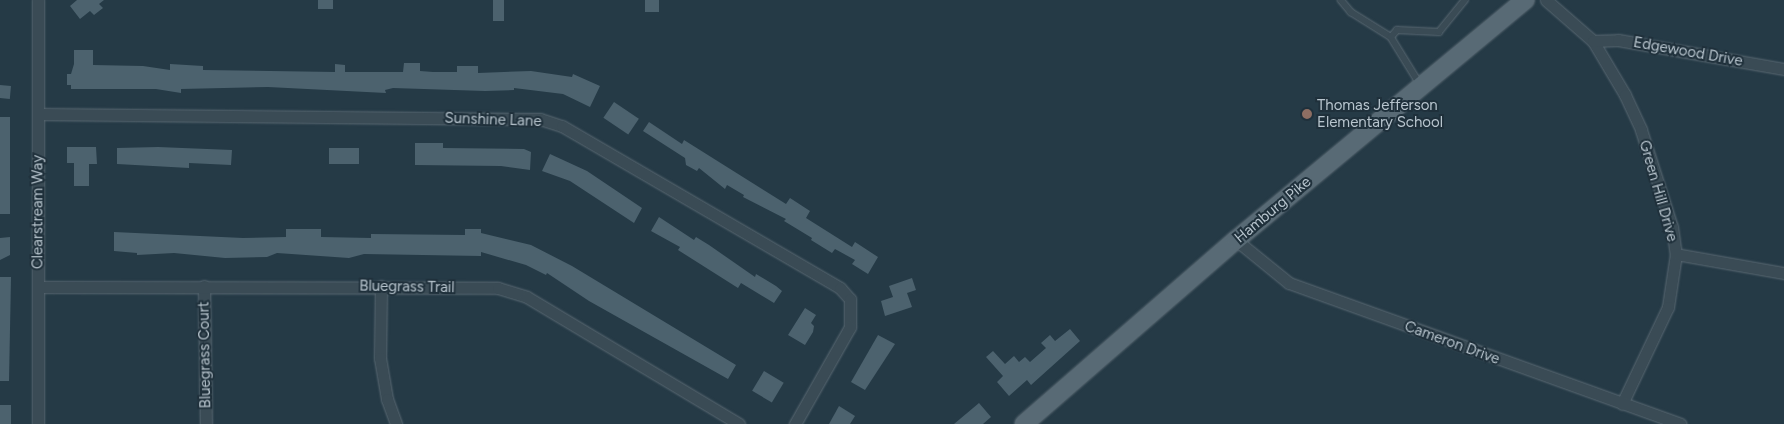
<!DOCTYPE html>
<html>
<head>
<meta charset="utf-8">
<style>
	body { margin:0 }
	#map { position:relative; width:1784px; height:424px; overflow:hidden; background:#253a46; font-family:Figtree,sans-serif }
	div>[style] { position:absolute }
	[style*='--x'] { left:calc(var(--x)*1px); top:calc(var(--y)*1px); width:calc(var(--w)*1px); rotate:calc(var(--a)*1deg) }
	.building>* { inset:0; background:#4c626e; transform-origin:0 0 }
	.roads { filter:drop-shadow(0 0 1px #596872) drop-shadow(0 0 1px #596872) }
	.service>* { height:5.5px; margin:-2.75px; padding:0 2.75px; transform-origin:2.75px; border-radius:2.75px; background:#3a4b55 }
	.minor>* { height:11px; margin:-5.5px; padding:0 5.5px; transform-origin:5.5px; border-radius:5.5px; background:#3a4b55 }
	.primary>* { height:18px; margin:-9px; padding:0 9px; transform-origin:9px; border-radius:9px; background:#586a75 }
	.dots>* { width:14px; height:14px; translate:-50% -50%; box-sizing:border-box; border:2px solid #1f303b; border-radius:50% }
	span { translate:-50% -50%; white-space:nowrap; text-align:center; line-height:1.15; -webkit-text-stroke:4px #1f303b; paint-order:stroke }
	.street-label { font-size:15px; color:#b8c5ce }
	.poi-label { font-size:15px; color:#b8c5ce }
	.left { translate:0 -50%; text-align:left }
</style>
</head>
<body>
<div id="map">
	<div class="building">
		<div style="clip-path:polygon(77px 0,104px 0,99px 4px,103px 8px,94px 15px,90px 11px,80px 19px,70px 6px)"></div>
		<div style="left:318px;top:0;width:15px;height:9px"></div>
		<div style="left:493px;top:0;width:11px;height:21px"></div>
		<div style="left:645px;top:0;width:14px;height:12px"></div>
		<div style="clip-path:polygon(74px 50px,93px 50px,93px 65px,143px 66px,170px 70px,170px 64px,203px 66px,203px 70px,335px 72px,335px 64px,345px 65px,345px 72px,403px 72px,404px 63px,420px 63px,420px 71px,433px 72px,457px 72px,457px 66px,478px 66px,478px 73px,531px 71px,572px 77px,573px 74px,600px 86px,590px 107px,563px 94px,514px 88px,514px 90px,485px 91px,393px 88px,385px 90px,386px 93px,268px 87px,181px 89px,181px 93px,156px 89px,71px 89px,71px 85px,67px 85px,67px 74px,71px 74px,74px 64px)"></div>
		<div style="left:0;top:85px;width:11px;height:13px;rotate:5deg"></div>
		<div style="left:614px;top:102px;width:30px;height:19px;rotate:34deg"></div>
		<div style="left:0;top:117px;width:10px;height:97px"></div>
		<div style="clip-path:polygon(649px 122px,682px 144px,684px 140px,786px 204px,790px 198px,810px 211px,806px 218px,852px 247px,855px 242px,878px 257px,868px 274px,852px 264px,855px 260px,835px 249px,832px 253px,811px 240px,812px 238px,784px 221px,786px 219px,743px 197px,744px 195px,727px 185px,725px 189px,699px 168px,697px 171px,686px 165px,685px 158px,643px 131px)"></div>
		<div style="clip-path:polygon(415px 143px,443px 143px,443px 148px,524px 149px,531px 152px,530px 170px,501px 166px,415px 165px)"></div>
		<div style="clip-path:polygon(67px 147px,96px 147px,97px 164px,89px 164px,89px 186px,74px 186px,74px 163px,67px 163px)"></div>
		<div style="clip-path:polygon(158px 147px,232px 150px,231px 165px,189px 163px,189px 168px,117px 164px,117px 148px)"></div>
		<div style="left:359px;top:148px;width:16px;height:30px;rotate:90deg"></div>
		<div style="clip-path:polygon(550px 154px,587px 171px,642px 208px,634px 223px,570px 181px,542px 171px)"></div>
		<div style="clip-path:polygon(659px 217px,694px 240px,696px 237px,709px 245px,755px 277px,756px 274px,776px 286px,782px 291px,774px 303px,741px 283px,738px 288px,678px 250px,680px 247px,651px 231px)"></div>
		<div style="clip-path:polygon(286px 229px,321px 229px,321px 237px,371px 238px,371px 234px,465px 235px,465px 229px,481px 229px,481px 233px,531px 245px,572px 266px,736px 365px,728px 379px,589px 301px,547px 273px,546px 275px,526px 265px,481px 252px,481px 256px,364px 254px,349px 258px,277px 253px,267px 257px,225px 258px,174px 253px,137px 255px,137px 253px,114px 251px,114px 232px,243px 238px,286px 237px)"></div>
		<div style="clip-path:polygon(10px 237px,10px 255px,0 260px,0 238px)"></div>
		<div style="clip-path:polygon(0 277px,11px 277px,9px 381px,0 381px)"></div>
		<div style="clip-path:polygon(912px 278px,916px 290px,907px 293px,912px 307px,885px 316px,881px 301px,893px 297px,889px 286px)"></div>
		<div style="clip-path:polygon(805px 308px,816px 315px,811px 323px,814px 326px,813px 332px,805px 345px,788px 335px)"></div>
		<div style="clip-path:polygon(1070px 329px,1080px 341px,1031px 385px,1027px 380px,1009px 396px,997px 382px,1003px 376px,986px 357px,993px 351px,1005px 364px,1014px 356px,1019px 362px,1025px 357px,1030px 362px,1046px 348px,1041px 343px,1050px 335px,1055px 341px)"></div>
		<div style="clip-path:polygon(878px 335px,895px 344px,865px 390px,851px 382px)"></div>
		<div style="left:764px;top:371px;width:23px;height:23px;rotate:31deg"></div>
		<div style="clip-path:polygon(979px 403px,991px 417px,983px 424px,954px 424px)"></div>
		<div style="left:0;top:405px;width:11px;height:19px"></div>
		<div style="clip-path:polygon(839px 406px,855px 416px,850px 424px,829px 424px)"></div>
	</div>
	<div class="roads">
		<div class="service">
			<div style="--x:1341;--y:0;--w:16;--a:50"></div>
			<div style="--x:1351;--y:12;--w:47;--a:32"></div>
			<div style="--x:1391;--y:37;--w:55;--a:58.3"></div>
			<div style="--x:1391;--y:37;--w:9;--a:-49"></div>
			<div style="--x:1397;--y:30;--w:42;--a:2.7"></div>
			<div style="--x:1439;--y:32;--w:41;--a:-50.9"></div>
		</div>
		<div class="minor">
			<div style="--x:1546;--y:0;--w:62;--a:41.1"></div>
			<div style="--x:1593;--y:41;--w:63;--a:59.3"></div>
			<div style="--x:1625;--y:95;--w:38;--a:65"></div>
			<div style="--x:1641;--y:130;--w:102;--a:72.3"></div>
			<div style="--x:1672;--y:227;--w:27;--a:82"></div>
			<div style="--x:1676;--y:254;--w:54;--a:98.6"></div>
			<div style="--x:1668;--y:307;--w:107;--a:115.4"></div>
			<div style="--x:1593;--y:41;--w:25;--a:-2"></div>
			<div style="--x:1618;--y:40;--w:169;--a:9.9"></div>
			<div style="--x:38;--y:114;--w:482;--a:0.6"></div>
			<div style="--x:520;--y:119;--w:20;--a:0"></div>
			<div style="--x:540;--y:119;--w:23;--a:18"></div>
			<div style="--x:562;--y:126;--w:322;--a:30.2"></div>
			<div style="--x:840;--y:288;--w:15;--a:48"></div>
			<div style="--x:850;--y:299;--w:28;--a:90"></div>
			<div style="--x:850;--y:327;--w:112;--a:119.6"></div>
			<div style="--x:1236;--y:240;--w:68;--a:39.1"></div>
			<div style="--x:1289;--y:283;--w:416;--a:19.8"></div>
			<div style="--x:1676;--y:254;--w:110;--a:10"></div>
			<div style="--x:204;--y:286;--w:138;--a:89.2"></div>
			<div style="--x:381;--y:286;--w:72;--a:90.8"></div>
			<div style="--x:380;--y:358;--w:42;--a:80.3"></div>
			<div style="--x:387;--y:399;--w:27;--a:70"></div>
			<div style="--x:38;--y:287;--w:460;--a:0.1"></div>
			<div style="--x:498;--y:288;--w:30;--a:17"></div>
			<div style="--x:527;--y:297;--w:247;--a:30.9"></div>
			<div style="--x:38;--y:424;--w:424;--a:-90"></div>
		</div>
		<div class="primary">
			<div style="--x:1024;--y:424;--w:281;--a:-41"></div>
			<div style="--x:1236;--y:240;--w:376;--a:-39.7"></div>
		</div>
	</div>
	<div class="dots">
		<div style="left:1307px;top:114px;background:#8d6e63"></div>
	</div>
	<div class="street-label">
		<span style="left:1688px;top:52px;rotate:10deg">Edgewood Drive</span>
		<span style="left:493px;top:120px;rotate:2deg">Sunshine Lane</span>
		<span style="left:1658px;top:191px;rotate:74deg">Green Hill Drive</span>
		<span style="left:1273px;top:210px;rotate:-40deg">Hamburg Pike</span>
		<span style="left:38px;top:212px;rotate:-90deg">Clearstream Way</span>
		<span style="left:407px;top:287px;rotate:1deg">Bluegrass Trail</span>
		<span style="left:1452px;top:343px;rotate:20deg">Cameron Drive</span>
		<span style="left:205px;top:355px;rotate:-91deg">Bluegrass Court</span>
	</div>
	<div class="poi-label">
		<span class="left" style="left:1317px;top:114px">Thomas Jefferson<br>Elementary School</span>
	</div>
</div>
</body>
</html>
